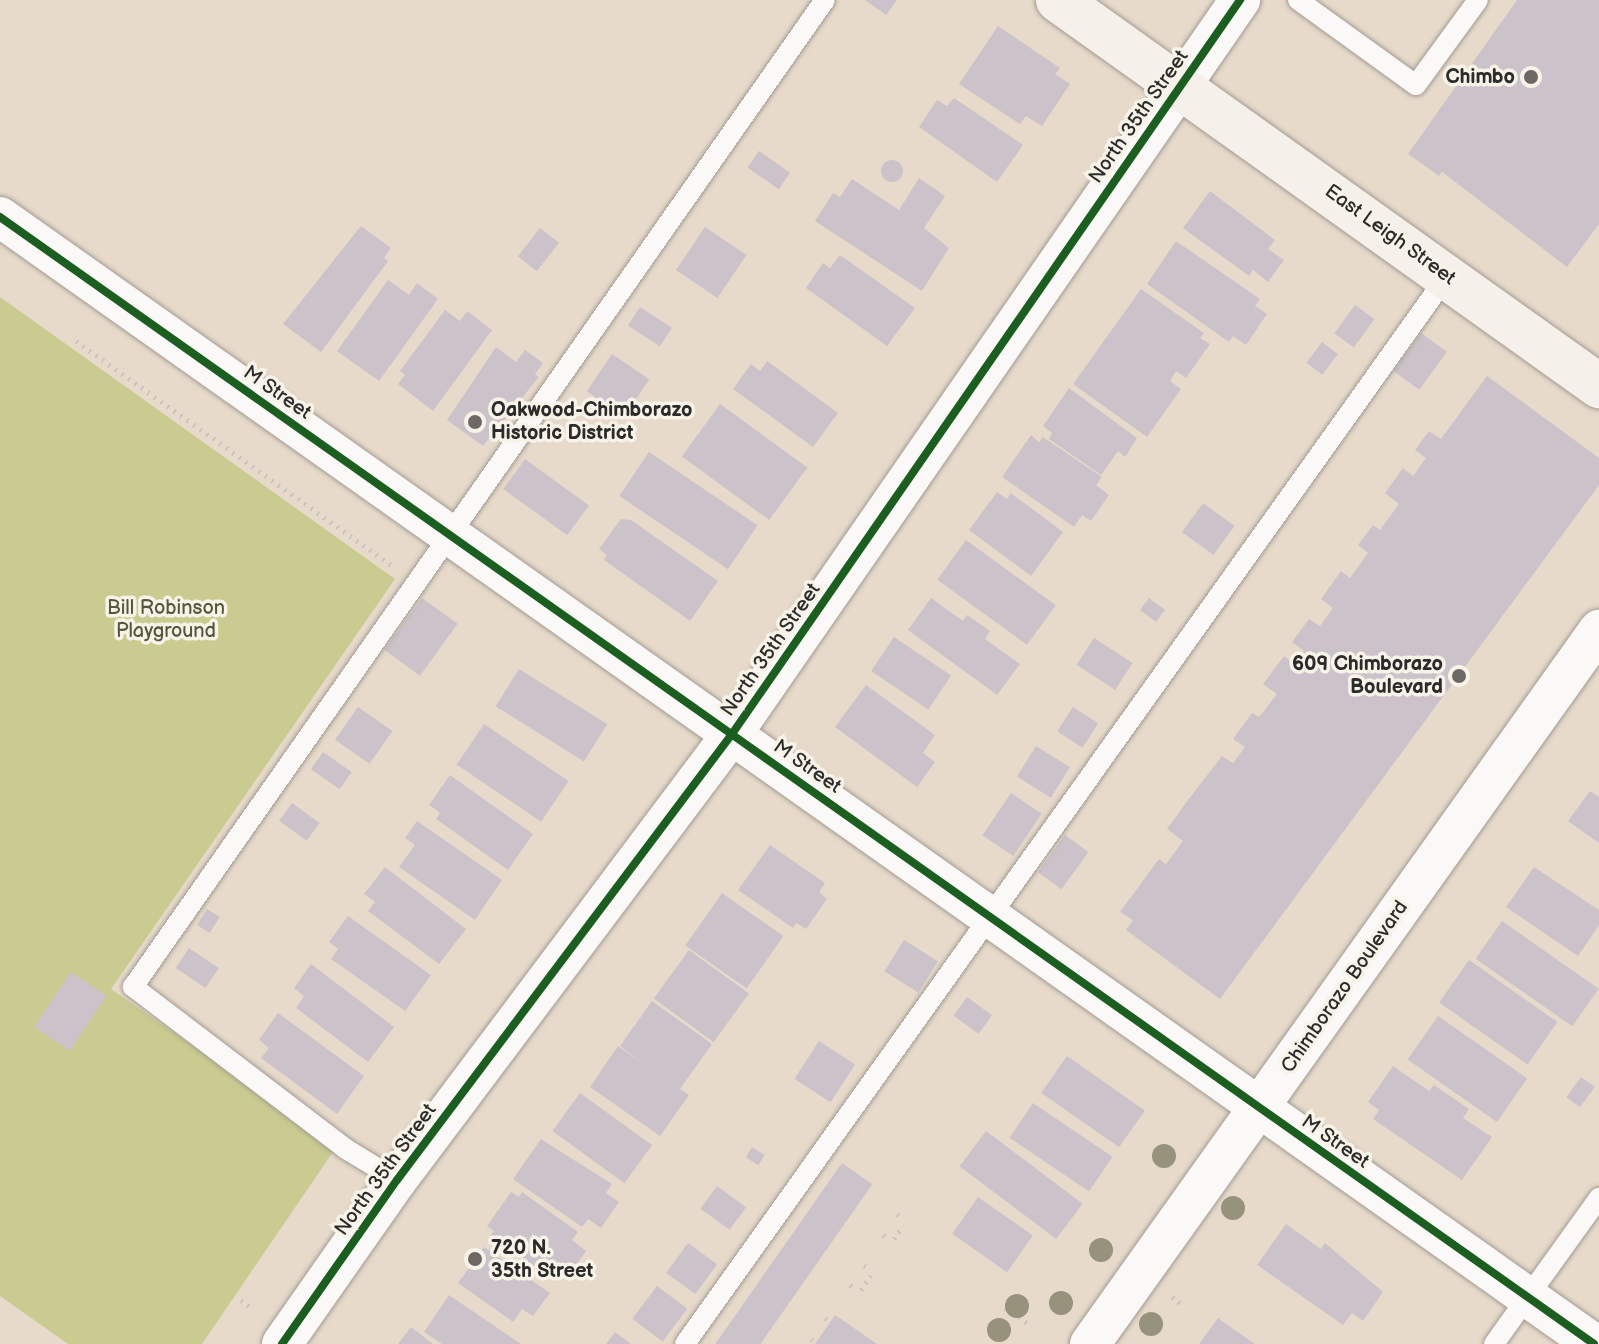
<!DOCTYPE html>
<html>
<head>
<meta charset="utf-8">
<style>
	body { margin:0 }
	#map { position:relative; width:1599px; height:1344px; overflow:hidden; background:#e7dacb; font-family:"Balsamiq Sans",sans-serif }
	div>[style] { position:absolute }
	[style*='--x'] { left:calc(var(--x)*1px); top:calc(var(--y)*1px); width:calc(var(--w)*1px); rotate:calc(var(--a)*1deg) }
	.green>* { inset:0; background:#c9cb90 }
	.building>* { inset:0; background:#ccc3ca; transform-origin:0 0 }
	.round { border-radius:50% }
	.path>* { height:5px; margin-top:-2.5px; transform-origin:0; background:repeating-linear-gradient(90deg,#c9c6c2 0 2px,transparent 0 8px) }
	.roads { filter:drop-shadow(0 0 2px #a39b92) drop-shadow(0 0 2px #a39b92) }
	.lane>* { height:20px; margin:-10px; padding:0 10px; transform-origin:10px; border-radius:10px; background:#fbf9f7 }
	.street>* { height:40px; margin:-20px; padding:0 20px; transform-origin:20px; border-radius:20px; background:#fbf9f7 }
	.secondary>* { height:44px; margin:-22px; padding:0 22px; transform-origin:22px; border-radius:22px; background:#f5f0ea }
	.cycleway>* { height:8px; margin:-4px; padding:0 4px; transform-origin:4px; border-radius:4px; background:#1b5e20 }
	.trees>* { width:24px; height:24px; margin:-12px; border-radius:50%; background:#96927c }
	.dots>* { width:22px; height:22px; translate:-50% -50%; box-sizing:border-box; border:4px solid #f7f3e8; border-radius:50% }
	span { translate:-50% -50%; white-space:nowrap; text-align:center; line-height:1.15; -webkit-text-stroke:7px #f7f3e8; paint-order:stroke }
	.poi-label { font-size:20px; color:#2b2b2b; font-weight:700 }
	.right { translate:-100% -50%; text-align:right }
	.left { translate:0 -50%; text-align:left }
	.street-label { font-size:20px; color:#2b2b2b }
	.park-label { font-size:20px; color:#53573b }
</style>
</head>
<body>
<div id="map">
	<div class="green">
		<div style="clip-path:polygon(0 297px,395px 579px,111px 989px,337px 1146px,202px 1344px,68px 1344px,0 1296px)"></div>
	</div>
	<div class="building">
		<div style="clip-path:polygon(865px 0,897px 0,886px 15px)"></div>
		<div style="clip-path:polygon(1517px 0,1599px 0,1599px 224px,1567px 267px,1442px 172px,1439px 176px,1408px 154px)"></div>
		<div style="clip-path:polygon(998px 26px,1060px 68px,1055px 74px,1070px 84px,1042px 126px,1026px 116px,1020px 124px,959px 84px)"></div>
		<div style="clip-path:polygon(954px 98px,1023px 145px,997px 182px,919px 127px,937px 100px,947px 106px)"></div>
		<div style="left:759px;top:151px;width:38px;height:20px;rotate:35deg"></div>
		<div class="round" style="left:881px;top:160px;width:22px;height:22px"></div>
		<div style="clip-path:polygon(919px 178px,945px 196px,924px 228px,949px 248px,922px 291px,815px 221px,833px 193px,840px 197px,852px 179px,899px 210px)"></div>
		<div style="clip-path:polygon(1210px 191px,1275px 240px,1268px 249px,1284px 260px,1268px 282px,1253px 270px,1249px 276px,1183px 228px)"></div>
		<div style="clip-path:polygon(361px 226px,391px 248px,384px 258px,388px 261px,321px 352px,283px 324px)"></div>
		<div style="left:705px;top:227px;width:50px;height:52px;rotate:34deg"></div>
		<div style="left:540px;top:228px;width:24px;height:36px;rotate:38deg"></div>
		<div style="clip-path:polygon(1176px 241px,1260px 299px,1255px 306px,1267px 314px,1246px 345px,1233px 336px,1229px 342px,1147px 284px)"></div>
		<div style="clip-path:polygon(840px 255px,915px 308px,887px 346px,806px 288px,823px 263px,830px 268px)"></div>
		<div style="clip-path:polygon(388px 280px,409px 295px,417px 283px,438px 299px,379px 381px,337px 351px)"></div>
		<div style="clip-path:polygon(1141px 289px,1204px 333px,1200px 338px,1210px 344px,1186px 378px,1176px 371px,1170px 381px,1181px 389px,1147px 437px,1073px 384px)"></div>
		<div style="left:1355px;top:305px;width:24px;height:35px;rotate:36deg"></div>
		<div style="left:640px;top:307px;width:38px;height:22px;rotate:33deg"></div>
		<div style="clip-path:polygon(445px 310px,460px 321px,467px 311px,492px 330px,433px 411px,398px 384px,405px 375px,400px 371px)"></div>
		<div style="left:1421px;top:333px;width:32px;height:47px;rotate:36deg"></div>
		<div style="left:1322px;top:342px;width:20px;height:26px;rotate:37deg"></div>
		<div style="clip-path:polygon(496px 347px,516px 362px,525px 350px,543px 363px,535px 374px,539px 377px,483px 446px,447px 420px)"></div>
		<div style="left:612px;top:354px;width:45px;height:45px;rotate:34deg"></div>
		<div style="clip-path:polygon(767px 361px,838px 413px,813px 447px,733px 389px,751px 364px,760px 371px)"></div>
		<div style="clip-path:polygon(1487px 376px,1599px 458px,1599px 485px,1220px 999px,1126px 930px,1133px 920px,1120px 912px,1159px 859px,1166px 864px,1183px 841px,1167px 829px,1188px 800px,1222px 756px,1233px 763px,1245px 747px,1233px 739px,1252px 713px,1259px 717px,1277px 694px,1263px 684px,1284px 656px,1294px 664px,1304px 651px,1292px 642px,1309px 619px,1320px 626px,1333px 608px,1321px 599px,1341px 571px,1350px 578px,1368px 553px,1358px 545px,1373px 525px,1380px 530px,1399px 504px,1385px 493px,1403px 468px,1413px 476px,1426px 458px,1415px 450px,1429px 431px,1441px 439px)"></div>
		<div style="clip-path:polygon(1069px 388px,1137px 438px,1125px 457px,1118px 451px,1101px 475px,1049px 439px,1052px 433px,1043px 426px)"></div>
		<div style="left:720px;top:404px;width:108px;height:65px;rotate:36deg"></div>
		<div style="clip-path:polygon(1031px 435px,1039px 442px,1043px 437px,1102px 477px,1096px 485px,1109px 495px,1091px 521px,1082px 515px,1074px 527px,1002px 477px)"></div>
		<div style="left:649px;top:452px;width:131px;height:53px;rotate:34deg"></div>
		<div style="left:525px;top:459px;width:79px;height:37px;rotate:36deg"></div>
		<div style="clip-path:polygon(997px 492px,1007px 499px,1011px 493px,1063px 532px,1031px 576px,969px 530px)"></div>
		<div style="left:1203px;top:503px;width:39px;height:36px;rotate:36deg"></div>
		<div style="clip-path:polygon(621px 519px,631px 520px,718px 581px,690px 621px,604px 560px,607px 555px,599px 549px)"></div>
		<div style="left:966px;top:540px;width:111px;height:49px;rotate:36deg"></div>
		<div style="left:422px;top:598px;width:44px;height:64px;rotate:36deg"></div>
		<div style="clip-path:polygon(931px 598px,963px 621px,967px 615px,990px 631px,985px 639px,1020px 664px,997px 695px,908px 630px)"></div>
		<div style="left:1149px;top:598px;width:20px;height:15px;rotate:37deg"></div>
		<div style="left:894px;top:637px;width:69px;height:41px;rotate:34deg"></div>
		<div style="left:1094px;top:638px;width:46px;height:32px;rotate:33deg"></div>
		<div style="left:519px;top:669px;width:104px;height:44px;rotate:32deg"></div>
		<div style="clip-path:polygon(866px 685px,935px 735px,923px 753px,935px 762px,917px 787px,835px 727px)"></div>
		<div style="left:358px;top:707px;width:42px;height:40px;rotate:35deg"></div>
		<div style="left:1073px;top:707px;width:30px;height:29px;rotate:33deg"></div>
		<div style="left:484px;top:724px;width:102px;height:49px;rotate:34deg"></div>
		<div style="left:1036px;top:746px;width:40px;height:36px;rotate:32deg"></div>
		<div style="left:323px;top:752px;width:35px;height:21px;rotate:35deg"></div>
		<div style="clip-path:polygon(450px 775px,533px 834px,508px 870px,436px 819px,440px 813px,429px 805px)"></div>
		<div style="clip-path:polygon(1590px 791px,1599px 797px,1599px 843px,1568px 821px)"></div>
		<div style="left:1011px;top:793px;width:37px;height:51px;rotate:34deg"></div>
		<div style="left:292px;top:803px;width:34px;height:22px;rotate:36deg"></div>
		<div style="clip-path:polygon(417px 821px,502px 880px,475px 920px,399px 867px,415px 845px,405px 838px)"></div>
		<div style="left:1065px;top:835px;width:29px;height:46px;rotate:36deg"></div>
		<div style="clip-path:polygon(770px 845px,825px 883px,819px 892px,827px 899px,806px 929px,796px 923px,793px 928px,738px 890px)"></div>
		<div style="clip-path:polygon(385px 867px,466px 929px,439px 964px,368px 911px,375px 902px,364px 894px)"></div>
		<div style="clip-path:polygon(1534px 867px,1599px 910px,1599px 925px,1578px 956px,1506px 907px)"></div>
		<div style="left:722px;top:893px;width:75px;height:64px;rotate:35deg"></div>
		<div style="left:207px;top:909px;width:15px;height:19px;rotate:32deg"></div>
		<div style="clip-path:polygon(348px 916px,431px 975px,405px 1011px,331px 959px,338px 949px,329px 942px)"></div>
		<div style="left:1502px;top:921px;width:118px;height:46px;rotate:35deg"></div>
		<div style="left:904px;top:940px;width:40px;height:37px;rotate:32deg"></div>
		<div style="left:189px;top:948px;width:36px;height:24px;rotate:34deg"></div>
		<div style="left:689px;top:950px;width:74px;height:60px;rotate:36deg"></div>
		<div style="left:1469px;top:960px;width:108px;height:52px;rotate:35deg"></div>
		<div style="clip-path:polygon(311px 964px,394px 1027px,368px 1062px,296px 1008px,304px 996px,294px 988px)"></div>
		<div style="left:71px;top:972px;width:43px;height:66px;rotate:34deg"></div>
		<div style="left:967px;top:997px;width:31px;height:23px;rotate:36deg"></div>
		<div style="clip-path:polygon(652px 1001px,712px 1044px,680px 1089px,689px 1095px,660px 1136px,590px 1087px,618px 1046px,640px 1062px,620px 1046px)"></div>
		<div style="clip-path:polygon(278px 1013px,364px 1076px,337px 1114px,261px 1058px,269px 1048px,259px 1040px)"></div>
		<div style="left:1438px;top:1016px;width:109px;height:53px;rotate:35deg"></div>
		<div style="left:819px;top:1041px;width:43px;height:45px;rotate:33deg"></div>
		<div style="left:1067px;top:1056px;width:95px;height:45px;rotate:35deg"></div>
		<div style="clip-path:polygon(1393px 1066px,1429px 1091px,1434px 1085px,1469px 1109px,1463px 1118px,1492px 1137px,1462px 1180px,1373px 1119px,1379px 1110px,1368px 1102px)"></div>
		<div style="left:1581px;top:1077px;width:17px;height:25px;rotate:36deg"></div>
		<div style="left:580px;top:1093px;width:89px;height:47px;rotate:36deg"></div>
		<div style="left:1033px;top:1103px;width:96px;height:42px;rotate:34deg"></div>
		<div style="left:986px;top:1131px;width:121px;height:44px;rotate:37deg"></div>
		<div style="clip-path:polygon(541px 1139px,612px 1184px,606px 1193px,619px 1202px,601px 1228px,588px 1219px,582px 1227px,513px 1179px)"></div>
		<div style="left:752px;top:1147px;width:15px;height:12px;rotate:32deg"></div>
		<div style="left:842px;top:1163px;width:37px;height:223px;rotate:35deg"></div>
		<div style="left:717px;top:1186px;width:36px;height:28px;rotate:36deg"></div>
		<div style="clip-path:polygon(511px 1192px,519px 1197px,522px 1192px,578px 1232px,572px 1240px,586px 1251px,567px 1278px,549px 1266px,544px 1273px,491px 1235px,494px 1231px,487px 1226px)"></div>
		<div style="left:978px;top:1197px;width:67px;height:45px;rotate:35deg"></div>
		<div style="clip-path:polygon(1286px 1224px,1321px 1249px,1325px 1243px,1383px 1292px,1363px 1321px,1352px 1313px,1343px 1325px,1257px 1265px)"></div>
		<div style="left:688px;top:1243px;width:36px;height:37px;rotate:36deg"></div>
		<div style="clip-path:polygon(484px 1247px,550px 1293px,533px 1316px,522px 1309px,513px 1322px,458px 1283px)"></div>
		<div style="left:657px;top:1286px;width:38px;height:41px;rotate:37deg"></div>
		<div style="clip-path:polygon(449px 1295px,521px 1344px,442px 1344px,424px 1332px)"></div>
		<div style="clip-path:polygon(835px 1315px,847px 1323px,877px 1344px,815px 1344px)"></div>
		<div style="clip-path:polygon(1218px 1318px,1236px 1331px,1255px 1344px,1199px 1344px)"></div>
		<div style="clip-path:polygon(411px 1327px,433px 1344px,398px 1344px)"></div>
		<div style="clip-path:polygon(615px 1332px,631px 1344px,606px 1344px)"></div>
	</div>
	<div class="path">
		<div style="--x:76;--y:341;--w:387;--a:35.4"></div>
		<div style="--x:897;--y:1214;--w:6;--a:39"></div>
		<div style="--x:883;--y:1235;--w:6;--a:39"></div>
		<div style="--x:894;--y:1239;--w:16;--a:-55"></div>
		<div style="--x:864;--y:1265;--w:6;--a:31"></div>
		<div style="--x:850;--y:1285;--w:5;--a:37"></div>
		<div style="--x:861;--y:1290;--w:18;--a:-56"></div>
		<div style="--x:1172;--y:1297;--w:15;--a:37"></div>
		<div style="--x:241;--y:1300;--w:16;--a:35"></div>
		<div style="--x:1005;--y:1308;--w:32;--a:34"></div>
		<div style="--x:825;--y:1318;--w:6;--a:39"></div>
		<div style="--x:811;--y:1339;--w:6;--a:39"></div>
		<div style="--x:822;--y:1343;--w:16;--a:-52"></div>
	</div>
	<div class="roads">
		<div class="lane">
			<div style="--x:1298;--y:0;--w:145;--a:35.8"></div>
			<div style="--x:1416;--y:85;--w:105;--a:-53.9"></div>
			<div style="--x:397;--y:1180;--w:60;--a:-148.7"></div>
			<div style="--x:346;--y:1149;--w:268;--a:-142.7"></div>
			<div style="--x:133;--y:987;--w:1205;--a:-54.97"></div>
			<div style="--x:685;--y:1344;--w:1312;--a:-54.49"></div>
			<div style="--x:1494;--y:1344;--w:180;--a:-54.3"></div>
		</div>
		<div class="street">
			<div style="--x:0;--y:217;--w:1952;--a:35.26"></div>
			<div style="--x:282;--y:1344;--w:200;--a:-55"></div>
			<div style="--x:397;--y:1180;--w:558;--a:-53.09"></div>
			<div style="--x:732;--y:734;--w:893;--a:-55.31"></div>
			<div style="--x:1090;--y:1344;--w:877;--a:-54.52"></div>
		</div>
		<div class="secondary">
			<div style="--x:1058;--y:0;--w:665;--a:35.51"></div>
		</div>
	</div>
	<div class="cycleway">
		<div style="--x:0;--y:217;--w:1952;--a:35.26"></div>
		<div style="--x:282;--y:1344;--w:200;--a:-55"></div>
		<div style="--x:397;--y:1180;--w:558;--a:-53.09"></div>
		<div style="--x:732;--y:734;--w:893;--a:-55.31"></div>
	</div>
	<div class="trees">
		<div style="left:1164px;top:1156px"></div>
		<div style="left:1233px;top:1208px"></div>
		<div style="left:1101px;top:1250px"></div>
		<div style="left:1061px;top:1303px"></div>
		<div style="left:1017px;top:1306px"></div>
		<div style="left:1151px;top:1324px"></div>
		<div style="left:999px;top:1330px"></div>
	</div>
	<div class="dots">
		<div style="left:1531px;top:77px;background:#6d6863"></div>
		<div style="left:475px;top:422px;background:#6d6863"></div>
		<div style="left:1459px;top:676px;background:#6d6863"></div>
		<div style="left:475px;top:1259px;background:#6d6863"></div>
	</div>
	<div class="poi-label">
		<span class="right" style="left:1515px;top:77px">Chimbo</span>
		<span class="left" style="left:491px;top:422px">Oakwood-Chimborazo<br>Historic District</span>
		<span class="right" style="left:1443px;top:676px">609 Chimborazo<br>Boulevard</span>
		<span class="left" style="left:491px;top:1260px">720 N.<br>35th Street</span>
	</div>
	<div class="street-label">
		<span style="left:1139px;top:117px;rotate:-55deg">North 35th Street</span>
		<span style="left:1390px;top:235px;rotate:36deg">East Leigh Street</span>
		<span style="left:277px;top:393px;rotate:35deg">M Street</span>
		<span style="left:771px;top:650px;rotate:-55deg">North 35th Street</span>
		<span style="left:807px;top:767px;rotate:35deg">M Street</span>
		<span style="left:1345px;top:987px;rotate:-55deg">Chimborazo Boulevard</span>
		<span style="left:1335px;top:1142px;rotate:35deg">M Street</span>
		<span style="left:386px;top:1170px;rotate:-54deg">North 35th Street</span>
	</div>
	<div class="park-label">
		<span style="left:166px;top:620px">Bill Robinson<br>Playground</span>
	</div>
</div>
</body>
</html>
